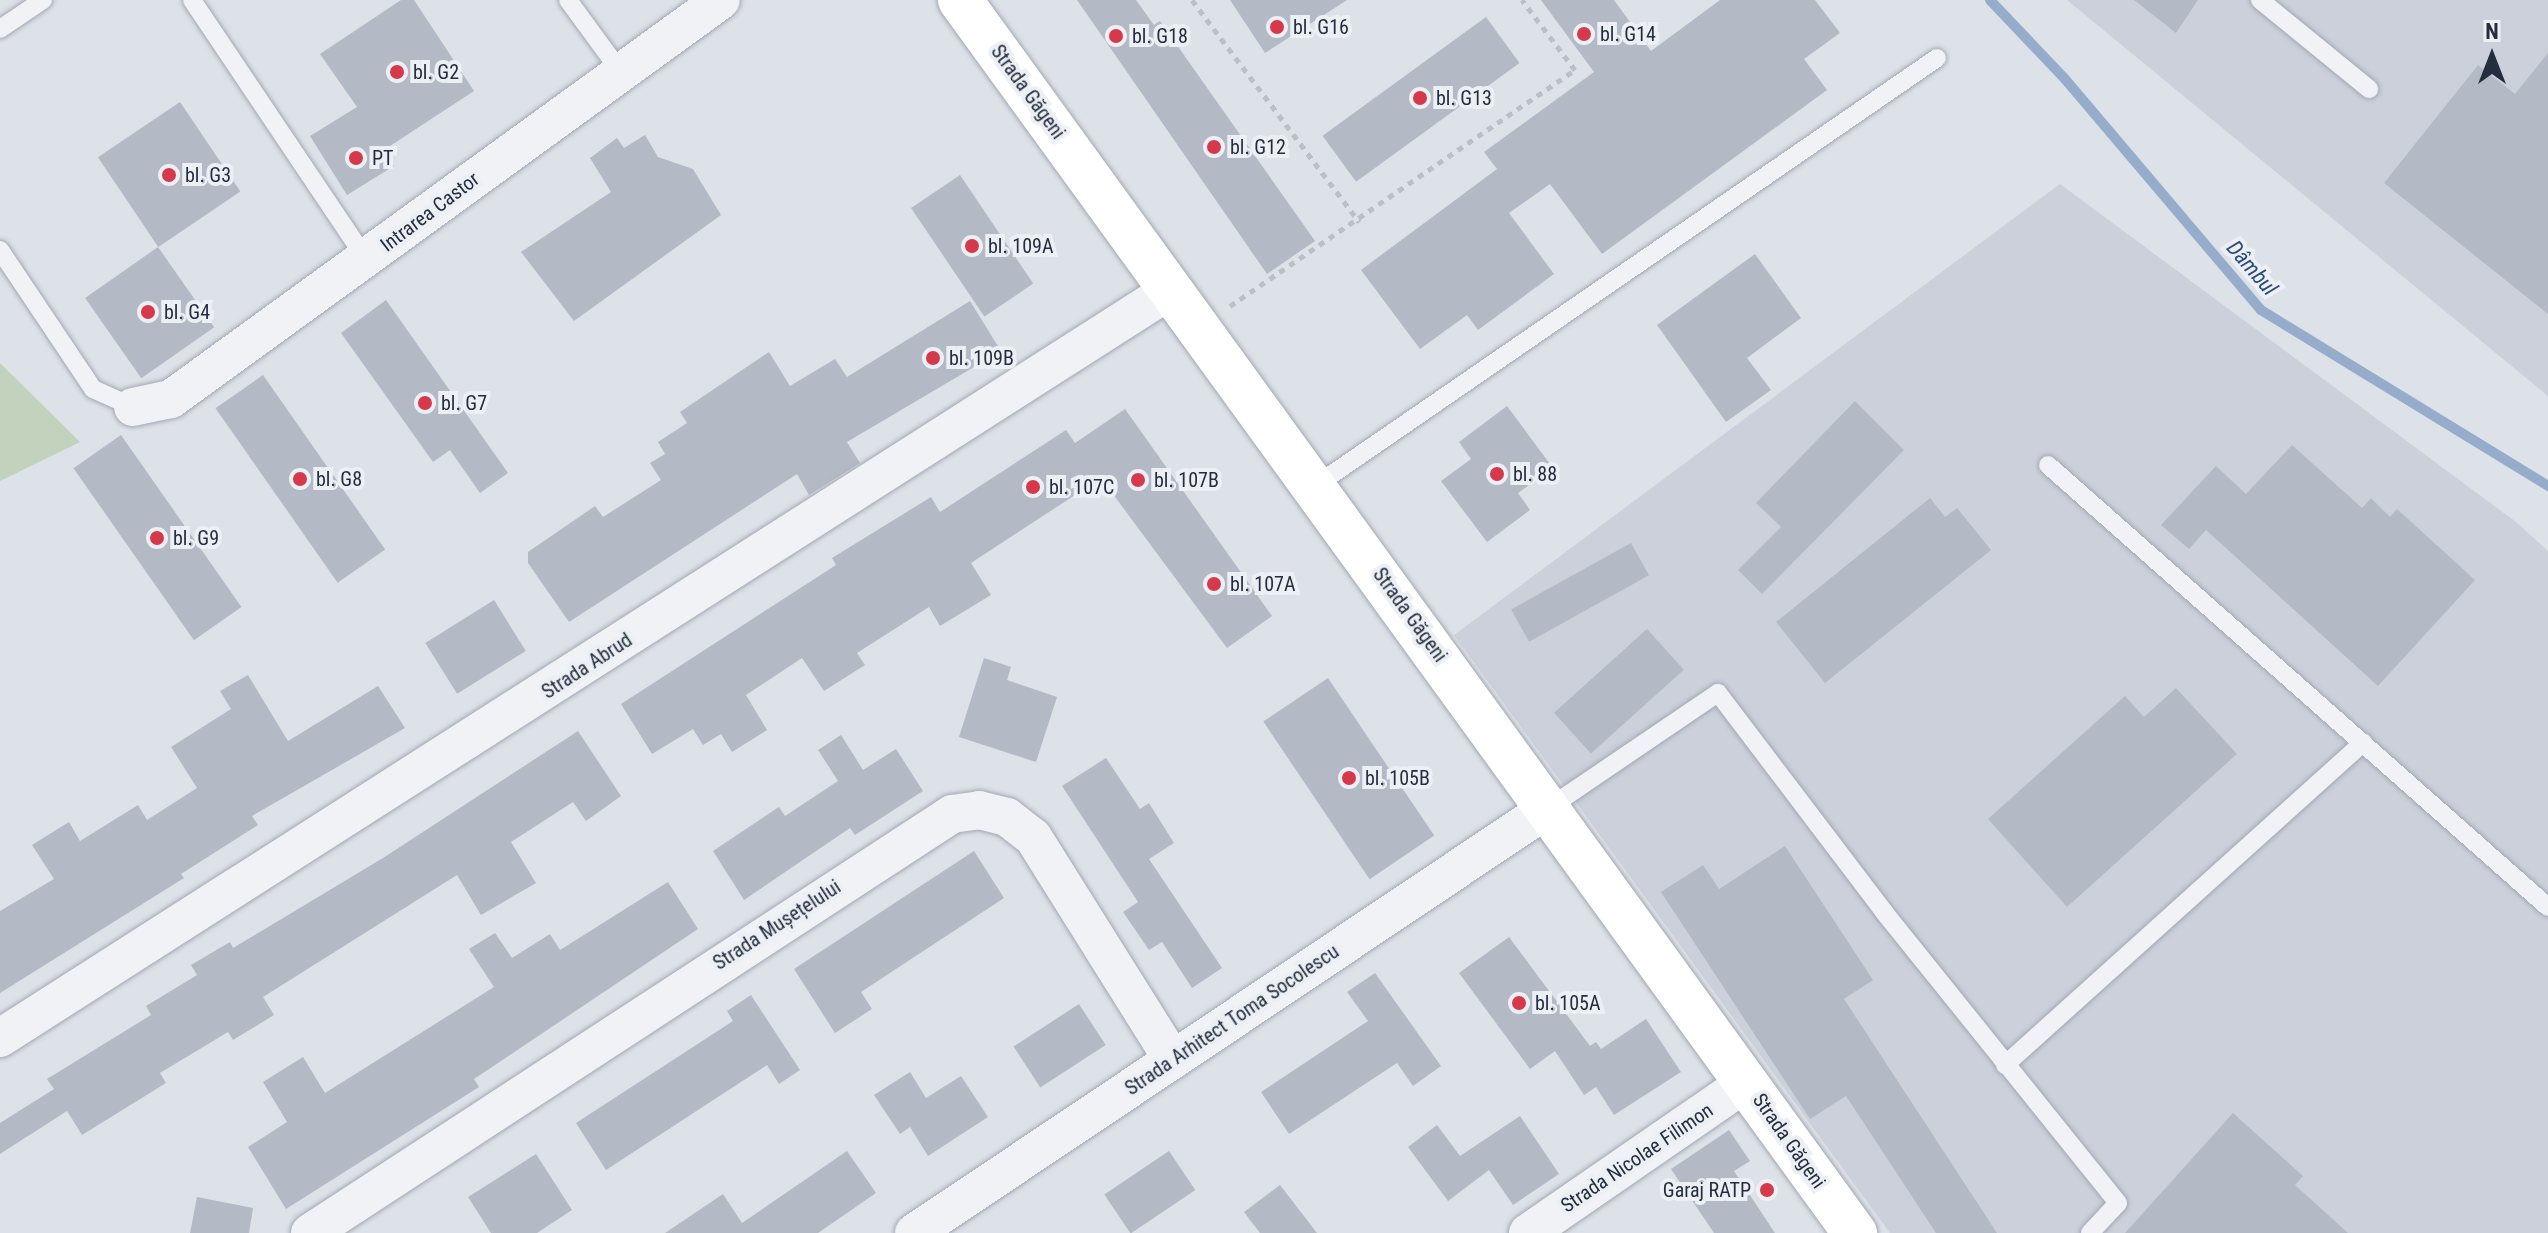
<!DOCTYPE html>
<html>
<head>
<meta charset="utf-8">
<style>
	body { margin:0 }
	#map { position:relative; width:2548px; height:1233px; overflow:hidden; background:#dde1e8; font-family:"Roboto Condensed",sans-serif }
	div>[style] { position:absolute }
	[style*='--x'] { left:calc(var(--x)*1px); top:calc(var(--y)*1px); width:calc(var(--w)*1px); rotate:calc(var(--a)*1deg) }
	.built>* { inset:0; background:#cbd0da }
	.green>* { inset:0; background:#c2d2bd }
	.stream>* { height:10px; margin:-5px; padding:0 5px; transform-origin:5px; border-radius:5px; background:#95adcb }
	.building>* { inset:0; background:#b4bac5; transform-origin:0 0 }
	.path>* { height:5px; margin-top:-2.5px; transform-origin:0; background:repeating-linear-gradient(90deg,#bbbfc6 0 6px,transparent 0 12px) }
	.roads { filter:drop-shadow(0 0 2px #a2a8b2) drop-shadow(0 0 2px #a2a8b2) }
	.service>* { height:18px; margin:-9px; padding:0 9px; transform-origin:9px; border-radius:9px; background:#f0f2f6 }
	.minor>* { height:38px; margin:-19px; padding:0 19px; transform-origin:19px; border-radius:19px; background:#f0f2f6 }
	.secondary>* { height:44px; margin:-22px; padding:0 22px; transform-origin:22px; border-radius:22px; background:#fff }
	.dots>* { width:22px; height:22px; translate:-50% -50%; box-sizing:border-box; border:4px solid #ecf0f5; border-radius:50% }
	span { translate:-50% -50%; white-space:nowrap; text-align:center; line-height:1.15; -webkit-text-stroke:8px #ecf0f5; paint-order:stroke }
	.poi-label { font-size:20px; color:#252e3f }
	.left { translate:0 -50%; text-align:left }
	.right { translate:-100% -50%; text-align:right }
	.street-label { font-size:20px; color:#252e3f }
	.water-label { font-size:22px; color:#2d4b76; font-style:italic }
	.north { position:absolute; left:2452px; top:16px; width:80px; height:80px; -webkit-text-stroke:6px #ecf0f5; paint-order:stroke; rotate:0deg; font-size:22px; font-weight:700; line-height:32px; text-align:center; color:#252e3f }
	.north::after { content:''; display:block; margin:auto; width:28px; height:36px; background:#252e3f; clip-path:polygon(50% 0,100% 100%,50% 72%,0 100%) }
</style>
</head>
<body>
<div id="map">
	<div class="built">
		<div style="clip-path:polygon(2067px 0,2548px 0,2548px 396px)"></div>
		<div style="clip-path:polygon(2060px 184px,2516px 522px,2548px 551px,2548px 1233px,1890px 1233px,1454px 635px)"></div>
	</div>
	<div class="green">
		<div style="clip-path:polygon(0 363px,80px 442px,0 481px)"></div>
	</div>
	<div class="stream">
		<div style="--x:1990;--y:0;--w:109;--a:46.5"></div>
		<div style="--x:2065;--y:79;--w:303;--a:49.7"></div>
		<div style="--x:2261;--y:310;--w:337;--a:31.5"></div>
	</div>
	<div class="building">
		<div style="clip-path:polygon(401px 0,414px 0,474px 91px,384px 150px,394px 166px,347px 195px,310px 136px,357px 107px,320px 54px)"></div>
		<div style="clip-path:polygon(1077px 0,1136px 0,1154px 25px,1160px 21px,1315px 241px,1267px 274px)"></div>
		<div style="clip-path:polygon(1230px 0,1347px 0,1265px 53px)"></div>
		<div style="clip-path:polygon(1541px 0,1614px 0,1651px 51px,1720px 0,1815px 0,1840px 33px,1804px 59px,1827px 90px,1602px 254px,1550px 184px,1509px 213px,1554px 274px,1478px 330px,1467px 315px,1420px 349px,1361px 270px,1497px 169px,1484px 152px,1594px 72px)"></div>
		<div style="clip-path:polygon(2134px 0,2198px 0,2176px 33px)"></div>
		<div style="left:1486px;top:17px;width:57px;height:202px;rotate:54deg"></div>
		<div style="clip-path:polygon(2548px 53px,2548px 314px,2384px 183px,2478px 65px,2515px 94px)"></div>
		<div style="left:180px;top:102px;width:108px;height:99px;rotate:56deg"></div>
		<div style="clip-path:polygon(645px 135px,658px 157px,693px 169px,721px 215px,574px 321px,521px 252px,611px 192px,590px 158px,617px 138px,624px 148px)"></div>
		<div style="left:960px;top:175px;width:131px;height:59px;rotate:56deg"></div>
		<div style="left:158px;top:247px;width:98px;height:89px;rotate:55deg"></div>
		<div style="clip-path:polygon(1755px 254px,1801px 318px,1747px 358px,1771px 390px,1726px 422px,1657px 325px)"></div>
		<div style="clip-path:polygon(386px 300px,508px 473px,480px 493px,450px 450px,433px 462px,341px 333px)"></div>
		<div style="clip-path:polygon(970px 301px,1001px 351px,847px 442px,860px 463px,809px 495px,797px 474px,569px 622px,528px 563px,528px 552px,595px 506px,603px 517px,661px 480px,650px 463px,665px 454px,658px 442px,687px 423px,680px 412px,769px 352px,790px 386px,835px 359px,847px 377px)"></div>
		<div style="left:263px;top:375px;width:213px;height:58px;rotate:55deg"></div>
		<div style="clip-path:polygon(1855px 401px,1904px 450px,1762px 594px,1738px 570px,1781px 527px,1756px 503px)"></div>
		<div style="clip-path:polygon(1507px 406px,1553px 468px,1518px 493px,1530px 510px,1487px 542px,1441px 481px,1471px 459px,1459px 442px)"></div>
		<div style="clip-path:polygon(1125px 409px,1272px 616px,1227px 648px,1101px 478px,971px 563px,991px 595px,940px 626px,929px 607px,857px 653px,865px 665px,824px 691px,802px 658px,746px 695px,767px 730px,732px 752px,721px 734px,703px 745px,693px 729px,652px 754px,621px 704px,836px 565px,832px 558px,931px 497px,940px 512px,1066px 430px,1075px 443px)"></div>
		<div style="left:121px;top:435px;width:210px;height:58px;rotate:55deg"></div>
		<div style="clip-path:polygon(2292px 445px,2362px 508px,2371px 498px,2390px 517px,2397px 509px,2475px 580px,2378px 686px,2206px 530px,2189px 549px,2161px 525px,2216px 466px,2246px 494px)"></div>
		<div style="clip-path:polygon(1930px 498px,1945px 517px,1957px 508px,1991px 550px,1825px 683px,1776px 622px)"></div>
		<div style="left:1631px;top:543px;width:37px;height:137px;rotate:61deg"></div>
		<div style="left:494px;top:600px;width:60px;height:81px;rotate:58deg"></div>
		<div style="left:1647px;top:629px;width:55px;height:125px;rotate:48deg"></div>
		<div style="clip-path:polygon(984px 658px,1011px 667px,1007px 680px,1057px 697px,1036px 762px,959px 737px)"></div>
		<div style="clip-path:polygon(248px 675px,288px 741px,378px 686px,405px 728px,252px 816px,258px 825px,181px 874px,184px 878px,0 993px,0 911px,54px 879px,32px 845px,69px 822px,80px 841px,138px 805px,147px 820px,197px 788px,171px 747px,231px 709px,220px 691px)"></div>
		<div style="left:1328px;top:678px;width:190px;height:78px;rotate:56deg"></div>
		<div style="clip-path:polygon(2176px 688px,2237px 754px,2067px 907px,1988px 819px,2125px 696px,2144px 717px)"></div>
		<div style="clip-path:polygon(578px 731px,621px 796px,586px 821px,573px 802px,511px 842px,536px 883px,481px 915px,457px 875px,263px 997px,274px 1015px,233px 1040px,228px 1032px,160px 1073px,166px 1083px,82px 1135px,67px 1111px,0 1154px,0 1123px,54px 1089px,47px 1079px,151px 1015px,146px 1006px,197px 975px,191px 965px,230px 942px,233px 948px,383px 858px)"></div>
		<div style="clip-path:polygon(841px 735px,863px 770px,896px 749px,923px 791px,855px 835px,850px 828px,744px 900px,713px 851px,779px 807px,785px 816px,838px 781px,818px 750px)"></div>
		<div style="clip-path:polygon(1106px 758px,1140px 809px,1149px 803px,1174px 843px,1149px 859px,1222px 968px,1192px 988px,1162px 942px,1149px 950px,1123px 912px,1138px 902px,1062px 786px)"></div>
		<div style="clip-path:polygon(1785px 846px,1873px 980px,1844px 999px,1997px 1233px,1936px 1233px,1846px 1096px,1810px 1119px,1661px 892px,1703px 865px,1719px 889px)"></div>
		<div style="clip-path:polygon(974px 851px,1004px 898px,861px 992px,872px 1009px,835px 1033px,794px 969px)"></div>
		<div style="clip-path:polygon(668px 882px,698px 929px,474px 1079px,479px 1087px,286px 1209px,248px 1147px,287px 1122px,263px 1082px,303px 1057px,325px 1093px,494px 987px,469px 949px,495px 933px,512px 958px,550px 934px,560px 950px)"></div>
		<div style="clip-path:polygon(1509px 937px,1590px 1046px,1596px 1042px,1601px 1049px,1646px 1019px,1681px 1072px,1614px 1115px,1596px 1087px,1584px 1095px,1555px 1051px,1530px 1069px,1459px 973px)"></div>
		<div style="clip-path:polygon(1375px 973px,1441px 1066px,1413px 1086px,1397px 1063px,1289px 1134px,1261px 1092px,1368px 1021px,1347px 992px)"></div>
		<div style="clip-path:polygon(751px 995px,800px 1070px,779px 1084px,767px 1065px,606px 1170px,576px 1123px,733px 1021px,727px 1011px)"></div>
		<div style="left:1079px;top:1004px;width:49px;height:78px;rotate:57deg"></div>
		<div style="clip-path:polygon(910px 1072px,926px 1098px,961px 1076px,988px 1117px,928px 1156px,910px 1127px,900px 1134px,874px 1095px)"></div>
		<div style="clip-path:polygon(2233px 1113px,2303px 1176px,2295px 1185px,2348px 1233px,2125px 1233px)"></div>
		<div style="clip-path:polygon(1520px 1116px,1559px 1174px,1513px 1205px,1489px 1170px,1448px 1201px,1408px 1147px,1437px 1125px,1460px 1156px)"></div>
		<div style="clip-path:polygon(1729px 1130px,1750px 1161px,1734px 1171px,1775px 1233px,1714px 1233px,1671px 1169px)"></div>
		<div style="clip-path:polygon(847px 1151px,876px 1193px,818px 1233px,665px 1233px,723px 1194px,742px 1223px)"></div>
		<div style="left:1169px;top:1151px;width:47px;height:78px;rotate:56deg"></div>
		<div style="clip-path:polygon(536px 1154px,572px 1210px,537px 1233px,491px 1233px,468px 1197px)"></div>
		<div style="clip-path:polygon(1280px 1185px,1317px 1233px,1260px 1233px,1244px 1212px)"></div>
		<div style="clip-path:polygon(197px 1197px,253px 1208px,249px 1233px,190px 1233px)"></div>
	</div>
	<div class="path">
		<div style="--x:1192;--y:0;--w:278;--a:53"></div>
		<div style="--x:1230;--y:306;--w:418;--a:-34.4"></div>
		<div style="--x:1575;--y:70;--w:88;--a:-127.1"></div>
	</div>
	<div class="roads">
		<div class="service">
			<div style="--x:192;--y:0;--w:312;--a:56.1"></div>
			<div style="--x:568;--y:0;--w:88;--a:53.8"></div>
			<div style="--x:2260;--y:0;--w:141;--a:39.2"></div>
			<div style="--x:0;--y:29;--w:52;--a:-34"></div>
			<div style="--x:0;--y:250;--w:167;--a:56.2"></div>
			<div style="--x:93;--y:389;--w:44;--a:24.2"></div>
			<div style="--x:2048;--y:465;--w:667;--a:41.48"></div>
			<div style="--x:1315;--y:486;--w:755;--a:-34.53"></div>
			<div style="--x:1550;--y:807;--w:203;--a:-34.2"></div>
			<div style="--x:1718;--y:693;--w:275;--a:52.8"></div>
			<div style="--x:1884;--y:912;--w:373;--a:51.2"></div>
			<div style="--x:2118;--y:1203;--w:41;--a:133"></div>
			<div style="--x:2005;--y:1065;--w:482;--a:-42"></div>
		</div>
		<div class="minor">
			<div style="--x:133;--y:407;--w:39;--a:-12"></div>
			<div style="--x:171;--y:399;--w:679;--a:-35.96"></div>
			<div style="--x:0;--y:1038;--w:1391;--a:-32.58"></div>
			<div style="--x:310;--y:1233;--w:767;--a:-33.13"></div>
			<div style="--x:952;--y:814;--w:27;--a:-8"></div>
			<div style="--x:979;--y:810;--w:29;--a:14"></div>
			<div style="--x:1007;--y:817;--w:33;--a:38"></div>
			<div style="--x:1033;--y:837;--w:263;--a:57.9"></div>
			<div style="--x:914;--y:1233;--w:765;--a:-33.81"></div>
			<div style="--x:1528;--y:1233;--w:266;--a:-34.6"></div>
		</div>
		<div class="secondary">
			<div style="--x:960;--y:0;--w:1524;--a:54.03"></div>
		</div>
	</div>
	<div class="dots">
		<div style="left:1277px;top:27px;background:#d6394b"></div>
		<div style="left:1584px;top:34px;background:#d6394b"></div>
		<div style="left:1116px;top:36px;background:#d6394b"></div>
		<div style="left:397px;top:72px;background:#d6394b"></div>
		<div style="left:1420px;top:98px;background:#d6394b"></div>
		<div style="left:1214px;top:147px;background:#d6394b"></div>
		<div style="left:356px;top:158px;background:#d6394b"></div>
		<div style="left:169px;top:175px;background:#d6394b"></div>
		<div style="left:972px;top:246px;background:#d6394b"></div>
		<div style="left:148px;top:312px;background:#d6394b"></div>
		<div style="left:933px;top:358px;background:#d6394b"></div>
		<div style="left:425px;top:403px;background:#d6394b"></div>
		<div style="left:1497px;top:474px;background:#d6394b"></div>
		<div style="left:300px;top:479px;background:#d6394b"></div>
		<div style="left:1138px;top:480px;background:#d6394b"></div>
		<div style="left:1033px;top:487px;background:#d6394b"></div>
		<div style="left:157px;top:538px;background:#d6394b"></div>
		<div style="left:1214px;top:584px;background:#d6394b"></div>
		<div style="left:1349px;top:778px;background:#d6394b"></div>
		<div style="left:1519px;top:1003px;background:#d6394b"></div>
		<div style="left:1767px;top:1190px;background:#d6394b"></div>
	</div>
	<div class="poi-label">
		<span class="left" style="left:1293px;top:27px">bl. G16</span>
		<span class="left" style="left:1600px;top:34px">bl. G14</span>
		<span class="left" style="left:1132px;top:36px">bl. G18</span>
		<span class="left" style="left:413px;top:72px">bl. G2</span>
		<span class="left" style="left:1436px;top:98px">bl. G13</span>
		<span class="left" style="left:1230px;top:147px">bl. G12</span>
		<span class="left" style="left:372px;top:158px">PT</span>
		<span class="left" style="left:185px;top:175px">bl. G3</span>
		<span class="left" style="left:988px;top:246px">bl. 109A</span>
		<span class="left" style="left:164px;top:312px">bl. G4</span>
		<span class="left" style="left:949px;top:358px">bl. 109B</span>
		<span class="left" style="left:441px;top:403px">bl. G7</span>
		<span class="left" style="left:1513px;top:474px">bl. 88</span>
		<span class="left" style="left:316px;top:479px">bl. G8</span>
		<span class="left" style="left:1154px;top:480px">bl. 107B</span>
		<span class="left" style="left:1049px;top:487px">bl. 107C</span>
		<span class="left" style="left:173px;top:538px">bl. G9</span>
		<span class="left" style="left:1230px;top:584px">bl. 107A</span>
		<span class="left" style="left:1365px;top:778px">bl. 105B</span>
		<span class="left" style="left:1535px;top:1003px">bl. 105A</span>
		<span class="right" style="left:1751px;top:1190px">Garaj RATP</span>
	</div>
	<div class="street-label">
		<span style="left:1028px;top:92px;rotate:54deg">Strada Găgeni</span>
		<span style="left:430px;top:212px;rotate:-37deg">Intrarea Castor</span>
		<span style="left:1410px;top:615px;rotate:54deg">Strada Găgeni</span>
		<span style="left:587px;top:666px;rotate:-33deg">Strada Abrud</span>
		<span style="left:777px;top:925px;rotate:-33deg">Strada Mușețelului</span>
		<span style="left:1232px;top:1020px;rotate:-34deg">Strada Arhitect Toma Socolescu</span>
		<span style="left:1789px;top:1141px;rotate:55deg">Strada Găgeni</span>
		<span style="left:1637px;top:1158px;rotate:-34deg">Strada Nicolae Filimon</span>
	</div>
	<div class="water-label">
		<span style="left:2252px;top:268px;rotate:49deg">Dâmbul</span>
	</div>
	<div class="north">N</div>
</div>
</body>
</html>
